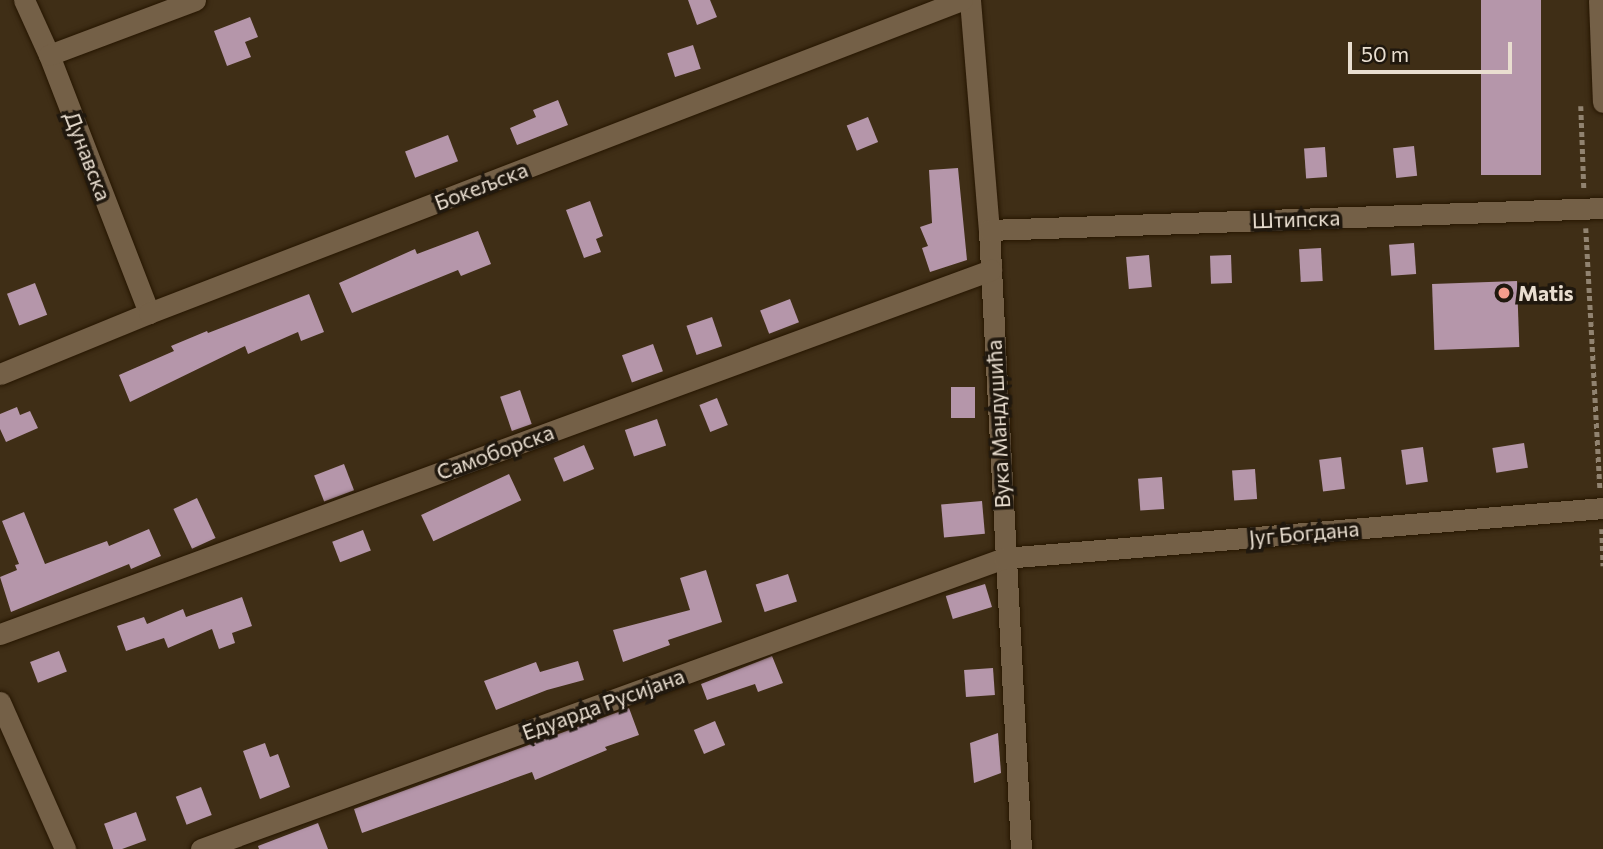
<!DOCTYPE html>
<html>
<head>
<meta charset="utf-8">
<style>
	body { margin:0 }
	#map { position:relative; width:1603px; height:849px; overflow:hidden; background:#3f2e16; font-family:Commissioner,sans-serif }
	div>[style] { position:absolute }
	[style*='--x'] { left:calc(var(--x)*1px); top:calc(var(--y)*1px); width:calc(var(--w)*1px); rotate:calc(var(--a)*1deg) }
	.building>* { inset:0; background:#b596aa; transform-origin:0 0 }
	.path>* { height:4.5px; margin-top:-2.25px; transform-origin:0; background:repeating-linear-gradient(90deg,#918370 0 5px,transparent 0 8.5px) }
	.roads { filter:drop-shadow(0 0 2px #261600) drop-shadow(0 0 2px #261600) }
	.minor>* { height:21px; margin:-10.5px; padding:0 10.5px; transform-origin:10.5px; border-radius:10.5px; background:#746047 }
	.secondary>* { height:21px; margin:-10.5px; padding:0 10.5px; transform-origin:10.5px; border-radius:10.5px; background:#746047 }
	.dots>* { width:19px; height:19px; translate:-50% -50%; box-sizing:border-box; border:4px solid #20180e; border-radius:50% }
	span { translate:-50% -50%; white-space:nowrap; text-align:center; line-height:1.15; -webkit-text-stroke:7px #20180e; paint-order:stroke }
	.street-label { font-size:21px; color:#e9ded0 }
	.poi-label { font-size:21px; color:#e9ded0; font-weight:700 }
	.left { translate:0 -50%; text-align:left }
	.scale { position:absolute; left:1348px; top:42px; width:164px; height:32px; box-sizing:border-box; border:4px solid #e9ded0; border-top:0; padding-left:9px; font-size:21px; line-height:24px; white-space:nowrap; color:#e9ded0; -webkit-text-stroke:5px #20180e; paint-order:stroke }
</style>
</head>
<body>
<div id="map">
	<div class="building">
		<div style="clip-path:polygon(688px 0,710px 0,717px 17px,697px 25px)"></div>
		<div style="left:1481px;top:0;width:60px;height:175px"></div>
		<div style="clip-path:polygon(250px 17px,258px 37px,245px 42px,251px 57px,227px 66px,214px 31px)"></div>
		<div style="left:693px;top:45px;width:25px;height:27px;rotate:72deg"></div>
		<div style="clip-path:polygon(558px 100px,568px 125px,517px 145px,510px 128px,536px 117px,533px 110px)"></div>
		<div style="left:868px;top:117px;width:27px;height:23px;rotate:68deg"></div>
		<div style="left:448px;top:135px;width:28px;height:46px;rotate:69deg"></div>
		<div style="left:1414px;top:146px;width:30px;height:21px;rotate:84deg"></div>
		<div style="left:1325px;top:147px;width:30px;height:21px;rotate:86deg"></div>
		<div style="clip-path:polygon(958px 168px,967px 260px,930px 272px,922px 248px,928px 246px,920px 227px,932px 223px,929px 170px)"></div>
		<div style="clip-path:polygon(590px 201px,603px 236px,596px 239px,601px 252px,584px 258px,566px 210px)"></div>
		<div style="clip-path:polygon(478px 231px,491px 264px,461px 276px,458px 270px,352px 313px,339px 283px,415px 249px,417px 254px)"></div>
		<div style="left:1414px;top:243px;width:31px;height:25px;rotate:86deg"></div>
		<div style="left:1321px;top:248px;width:33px;height:22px;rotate:87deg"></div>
		<div style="left:1149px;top:255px;width:32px;height:23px;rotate:85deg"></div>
		<div style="left:1231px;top:255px;width:28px;height:21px;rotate:88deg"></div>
		<div style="left:1517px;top:281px;width:66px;height:85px;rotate:88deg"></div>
		<div style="left:35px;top:283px;width:34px;height:30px;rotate:69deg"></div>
		<div style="clip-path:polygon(309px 294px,324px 332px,301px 341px,298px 332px,248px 354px,245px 346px,130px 402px,119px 375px,174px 351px,171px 346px,207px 331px,208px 333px)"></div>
		<div style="left:790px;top:299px;width:25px;height:32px;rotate:69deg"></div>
		<div style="left:712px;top:317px;width:31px;height:27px;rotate:71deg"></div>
		<div style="left:653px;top:344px;width:29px;height:33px;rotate:70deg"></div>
		<div style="left:951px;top:387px;width:24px;height:31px"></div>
		<div style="left:520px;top:390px;width:36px;height:21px;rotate:71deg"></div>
		<div style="left:717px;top:398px;width:29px;height:19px;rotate:68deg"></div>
		<div style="clip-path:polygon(17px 407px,20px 415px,30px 411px,38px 428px,6px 442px,0 429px,0 414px)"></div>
		<div style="left:657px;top:419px;width:28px;height:34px;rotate:71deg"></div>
		<div style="left:1524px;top:443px;width:25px;height:32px;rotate:81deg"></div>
		<div style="left:584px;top:445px;width:26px;height:33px;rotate:67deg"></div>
		<div style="left:1423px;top:447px;width:35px;height:22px;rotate:82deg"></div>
		<div style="left:1341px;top:457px;width:32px;height:22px;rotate:83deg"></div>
		<div style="left:344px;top:464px;width:28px;height:32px;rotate:69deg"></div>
		<div style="left:1255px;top:469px;width:30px;height:23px;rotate:86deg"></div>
		<div style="left:509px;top:474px;width:29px;height:97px;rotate:65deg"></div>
		<div style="left:1162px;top:477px;width:32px;height:24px;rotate:86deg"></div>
		<div style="left:197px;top:498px;width:44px;height:26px;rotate:65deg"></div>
		<div style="left:982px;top:501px;width:33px;height:41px;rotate:85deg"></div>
		<div style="clip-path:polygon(24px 512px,45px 564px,107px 541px,109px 546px,149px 529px,161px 556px,131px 569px,129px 564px,11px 612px,0 577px,17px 570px,15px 565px,19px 564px,2px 521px)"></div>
		<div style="left:363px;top:530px;width:22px;height:33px;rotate:69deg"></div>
		<div style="clip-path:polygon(706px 570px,722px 622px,668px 640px,670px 645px,623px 662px,613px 630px,690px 610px,680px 578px)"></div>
		<div style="left:788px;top:574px;width:29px;height:34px;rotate:72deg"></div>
		<div style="left:985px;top:584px;width:24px;height:41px;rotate:73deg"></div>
		<div style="clip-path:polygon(242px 597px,252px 626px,232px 633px,235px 643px,219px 649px,212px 629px,168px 648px,164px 638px,126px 651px,117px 626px,144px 617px,147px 624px,183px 609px,186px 617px)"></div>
		<div style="left:59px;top:651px;width:22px;height:31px;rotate:69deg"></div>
		<div style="clip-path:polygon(772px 656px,783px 683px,758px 692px,755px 684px,707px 700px,701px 684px)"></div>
		<div style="clip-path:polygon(578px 661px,584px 680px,547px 690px,496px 710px,484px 681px,536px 662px,540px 672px)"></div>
		<div style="left:993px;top:668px;width:27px;height:29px;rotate:86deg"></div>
		<div style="clip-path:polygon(629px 708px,639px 735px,605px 747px,607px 750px,535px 780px,532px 772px,362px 833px,354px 809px)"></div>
		<div style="left:715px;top:721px;width:26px;height:23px;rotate:67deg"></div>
		<div style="clip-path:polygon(998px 733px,1001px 773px,974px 783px,970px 743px)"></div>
		<div style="clip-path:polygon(265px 743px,270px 757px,278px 754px,290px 787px,260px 799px,243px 751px)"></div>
		<div style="left:201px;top:787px;width:30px;height:27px;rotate:69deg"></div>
		<div style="left:136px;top:812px;width:30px;height:34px;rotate:70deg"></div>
		<div style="clip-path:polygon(318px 823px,328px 849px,259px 849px,258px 846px)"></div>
	</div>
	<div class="path">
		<div style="--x:1581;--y:106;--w:82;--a:87.9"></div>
		<div style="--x:1586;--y:228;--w:261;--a:86.9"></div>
		<div style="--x:1602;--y:529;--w:37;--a:88"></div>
	</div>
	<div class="roads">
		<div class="minor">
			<div style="--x:24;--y:0;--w:60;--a:65.6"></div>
			<div style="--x:49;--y:55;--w:277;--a:68.8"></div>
			<div style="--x:970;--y:0;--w:231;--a:85.3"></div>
			<div style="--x:989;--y:230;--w:620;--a:87.04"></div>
			<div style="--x:49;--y:55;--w:156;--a:-20.6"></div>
			<div style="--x:989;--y:230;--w:614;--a:-2.05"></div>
			<div style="--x:0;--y:374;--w:161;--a:-22.3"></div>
			<div style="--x:149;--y:313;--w:871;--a:-21.06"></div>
			<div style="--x:0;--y:634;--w:1056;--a:-20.17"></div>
			<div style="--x:0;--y:702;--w:161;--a:66.1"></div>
			<div style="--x:201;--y:849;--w:854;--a:-19.92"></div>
			<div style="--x:1004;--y:558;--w:601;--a:-4.77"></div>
		</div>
		<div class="secondary">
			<div style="--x:1599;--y:0;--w:102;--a:87.8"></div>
		</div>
	</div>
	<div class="dots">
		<div style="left:1504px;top:293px;background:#f49d8c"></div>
	</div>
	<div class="street-label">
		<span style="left:88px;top:156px;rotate:69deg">Дунавска</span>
		<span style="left:481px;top:186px;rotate:-21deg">Бокељска</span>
		<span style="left:1296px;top:219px;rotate:-2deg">Штипска</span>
		<span style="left:998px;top:424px;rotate:-93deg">Вука Мандушића</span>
		<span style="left:495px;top:452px;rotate:-20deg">Самоборска</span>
		<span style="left:1304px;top:533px;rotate:-5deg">Југ Богдана</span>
		<span style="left:603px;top:704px;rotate:-20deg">Едуарда Русијана</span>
	</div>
	<div class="poi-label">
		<span class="left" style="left:1518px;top:293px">Matis</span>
	</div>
	<div class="scale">50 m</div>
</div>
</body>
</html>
